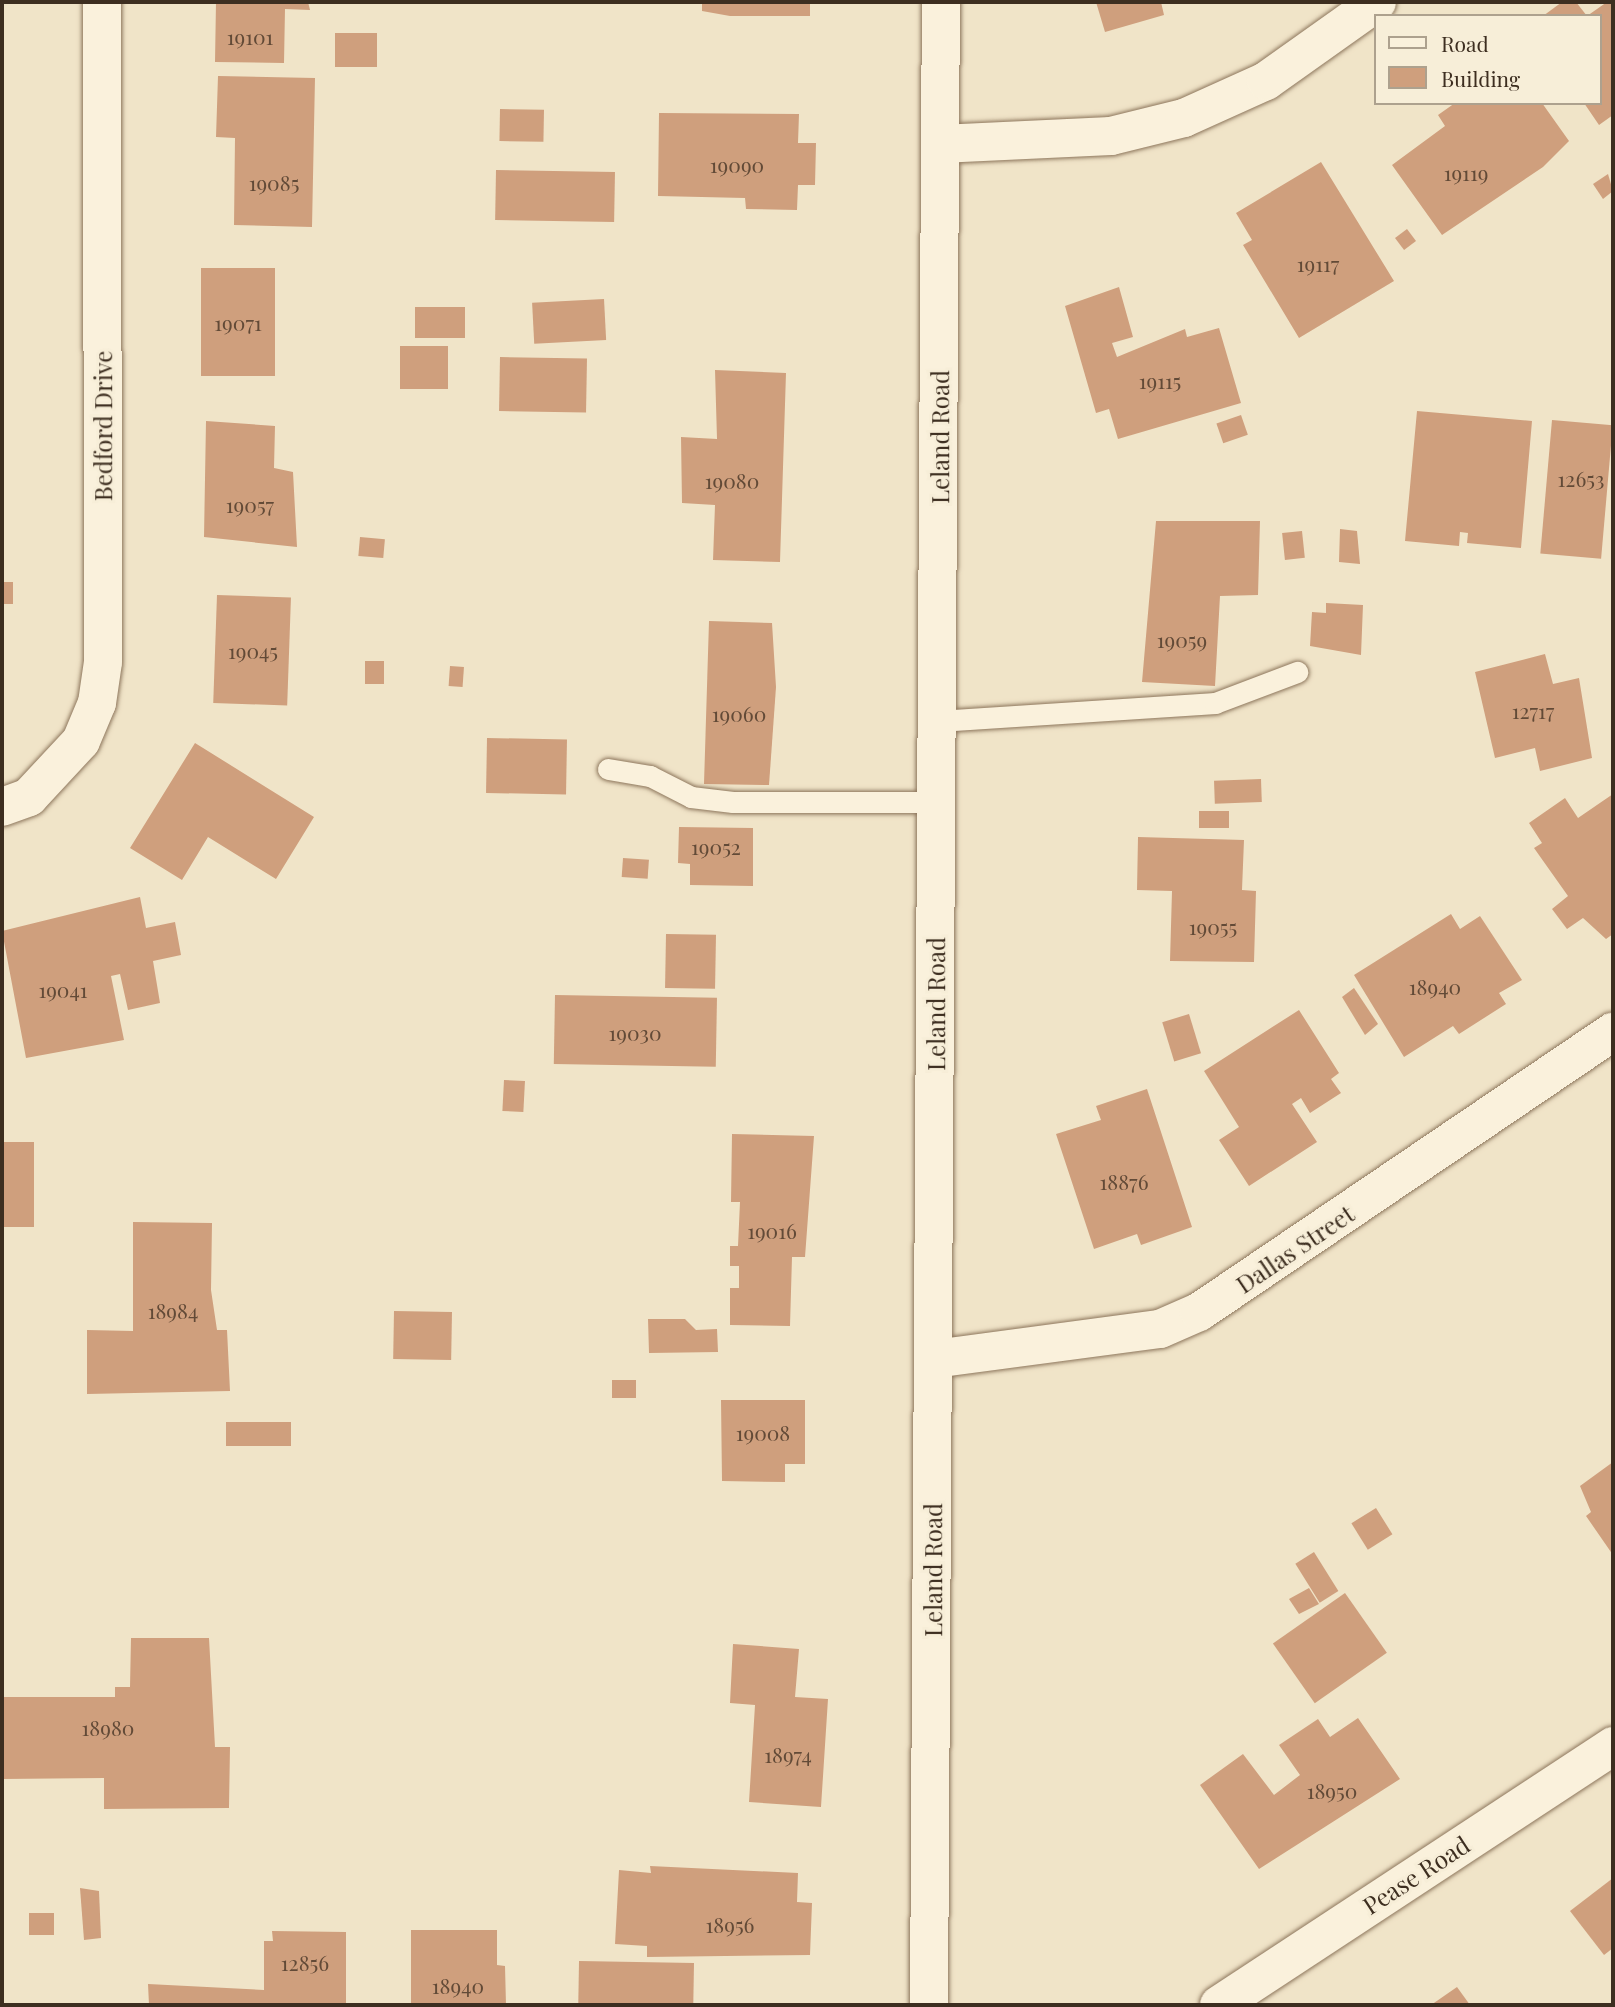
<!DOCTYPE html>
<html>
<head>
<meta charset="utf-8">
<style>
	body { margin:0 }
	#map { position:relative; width:1615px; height:2007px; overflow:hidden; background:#f0e4c8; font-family:"Playfair Display",serif }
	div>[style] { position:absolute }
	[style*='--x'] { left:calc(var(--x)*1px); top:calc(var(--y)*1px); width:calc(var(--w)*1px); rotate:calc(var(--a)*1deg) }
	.building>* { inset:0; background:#cf9f7d; transform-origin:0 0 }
	.roads { filter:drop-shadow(0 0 2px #8d765c) drop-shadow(0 0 2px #8d765c) }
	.service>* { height:21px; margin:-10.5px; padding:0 10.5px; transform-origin:10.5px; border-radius:10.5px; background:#faf1dc }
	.minor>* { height:38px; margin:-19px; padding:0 19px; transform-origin:19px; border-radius:19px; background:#faf1dc }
	.secondary>* { height:38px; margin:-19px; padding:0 19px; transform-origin:19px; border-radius:19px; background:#faf1dc }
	span { translate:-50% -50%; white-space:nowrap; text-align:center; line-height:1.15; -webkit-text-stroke:6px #f7eed8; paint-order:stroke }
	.number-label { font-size:21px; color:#624a37 }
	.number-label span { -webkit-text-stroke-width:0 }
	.street-label { font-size:24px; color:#3d2e20 }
	.frame { position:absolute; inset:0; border:4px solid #3d2e20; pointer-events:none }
	.legend { position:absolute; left:1374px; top:14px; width:228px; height:91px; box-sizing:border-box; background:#f7eed8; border:2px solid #ada18e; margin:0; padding:9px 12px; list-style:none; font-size:21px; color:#3d2e20 }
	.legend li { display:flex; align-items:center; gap:14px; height:35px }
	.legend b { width:35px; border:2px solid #ada18e }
</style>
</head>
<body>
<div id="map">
	<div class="building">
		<div style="clip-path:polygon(216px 2px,308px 2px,310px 10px,285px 9px,284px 63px,215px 62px)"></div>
		<div style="clip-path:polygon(702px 2px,810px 2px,810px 16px,730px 16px,702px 11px)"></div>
		<div style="clip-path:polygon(1096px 2px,1161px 2px,1164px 15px,1105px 32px)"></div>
		<div style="clip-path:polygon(1562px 2px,1576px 2px,1587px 16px,1543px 16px)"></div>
		<div style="clip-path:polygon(1607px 2px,1613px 2px,1613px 115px,1599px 125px,1584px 103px,1599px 103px,1599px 16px,1587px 16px)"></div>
		<div style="left:335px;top:33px;width:42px;height:34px"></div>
		<div style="clip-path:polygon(218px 76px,315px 78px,312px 227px,234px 225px,235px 138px,216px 137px)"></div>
		<div style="clip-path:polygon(1455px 103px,1542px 103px,1569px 141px,1543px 167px,1442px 235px,1392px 165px,1445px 126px,1438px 115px)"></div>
		<div style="left:500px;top:109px;width:44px;height:32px;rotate:1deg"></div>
		<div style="clip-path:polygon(659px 113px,799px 114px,798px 143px,816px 143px,815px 185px,798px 185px,797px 210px,746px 209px,745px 198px,658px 196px)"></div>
		<div style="clip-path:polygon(1321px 162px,1394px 281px,1299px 338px,1243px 245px,1252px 240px,1236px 213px)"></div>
		<div style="left:496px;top:170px;width:119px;height:50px;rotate:1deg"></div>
		<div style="clip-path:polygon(1608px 174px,1613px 191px,1603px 199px,1593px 184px)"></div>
		<div style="left:1407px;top:229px;width:15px;height:15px;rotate:53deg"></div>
		<div style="left:275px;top:268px;width:108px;height:74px;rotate:90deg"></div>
		<div style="clip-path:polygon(1119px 287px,1133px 337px,1112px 343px,1117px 357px,1185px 329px,1187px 337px,1219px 328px,1241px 403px,1118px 439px,1109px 409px,1096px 413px,1065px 306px)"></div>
		<div style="left:604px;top:299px;width:41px;height:72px;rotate:87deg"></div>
		<div style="left:465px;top:307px;width:31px;height:50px;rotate:90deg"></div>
		<div style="left:448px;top:346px;width:43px;height:48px;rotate:90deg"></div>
		<div style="left:500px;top:357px;width:87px;height:54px;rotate:1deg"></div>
		<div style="clip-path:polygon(715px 370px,786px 373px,780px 562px,713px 560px,715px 505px,682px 503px,681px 437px,717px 439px)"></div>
		<div style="clip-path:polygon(1417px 411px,1532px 421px,1521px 548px,1467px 543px,1468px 533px,1460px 532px,1459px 546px,1405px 541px)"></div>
		<div style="left:1241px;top:415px;width:21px;height:26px;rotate:71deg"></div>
		<div style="left:1552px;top:420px;width:61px;height:134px;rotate:5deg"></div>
		<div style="clip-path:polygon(206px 421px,275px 426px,274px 468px,293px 472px,297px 547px,204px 537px)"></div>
		<div style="clip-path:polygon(1156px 521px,1260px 521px,1258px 595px,1220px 596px,1215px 686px,1142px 682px)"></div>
		<div style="clip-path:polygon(1340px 529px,1357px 531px,1360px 564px,1339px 562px)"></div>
		<div style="left:1302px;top:531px;width:27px;height:20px;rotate:84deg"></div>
		<div style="left:360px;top:537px;width:25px;height:19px;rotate:5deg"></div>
		<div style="left:13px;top:582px;width:22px;height:11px;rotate:90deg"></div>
		<div style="left:217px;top:595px;width:74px;height:108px;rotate:2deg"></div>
		<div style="clip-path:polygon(1326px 603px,1363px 605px,1361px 655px,1310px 646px,1312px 612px,1326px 613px)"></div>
		<div style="clip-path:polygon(709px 621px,772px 623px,776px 687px,769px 785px,704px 784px)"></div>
		<div style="clip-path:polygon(1545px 654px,1553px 684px,1579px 678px,1592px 758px,1540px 771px,1535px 748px,1495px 758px,1475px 672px)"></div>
		<div style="left:365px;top:661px;width:19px;height:23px"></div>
		<div style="left:450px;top:666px;width:14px;height:20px;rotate:4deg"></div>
		<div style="left:487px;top:738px;width:80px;height:55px;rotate:1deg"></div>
		<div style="clip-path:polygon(195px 743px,314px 817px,276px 879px,208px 837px,182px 880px,130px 848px)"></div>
		<div style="left:1261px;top:779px;width:23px;height:47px;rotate:88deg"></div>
		<div style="clip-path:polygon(1613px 794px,1613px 934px,1606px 939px,1583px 918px,1567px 929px,1552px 909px,1568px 896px,1534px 848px,1542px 843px,1529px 823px,1565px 798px,1578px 818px)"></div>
		<div style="left:1199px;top:811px;width:30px;height:17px"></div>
		<div style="clip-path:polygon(679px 827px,753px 828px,753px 886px,690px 885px,690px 864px,678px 863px)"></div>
		<div style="clip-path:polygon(1138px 837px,1244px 840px,1242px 890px,1256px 891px,1254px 962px,1170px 961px,1172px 891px,1137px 890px)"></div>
		<div style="left:623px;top:858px;width:26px;height:19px;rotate:4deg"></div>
		<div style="clip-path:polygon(140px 897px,146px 928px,175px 922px,181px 955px,153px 961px,160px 1003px,128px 1010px,120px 974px,111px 976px,124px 1040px,26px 1058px,2px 931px)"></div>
		<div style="clip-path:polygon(1451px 914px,1460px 929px,1480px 916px,1522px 980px,1499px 993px,1506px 1004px,1459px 1034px,1453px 1026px,1404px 1057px,1354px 975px)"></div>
		<div style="left:666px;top:934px;width:50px;height:54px;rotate:1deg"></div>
		<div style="clip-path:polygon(1354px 988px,1378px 1024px,1365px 1035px,1342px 997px)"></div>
		<div style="left:555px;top:995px;width:162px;height:69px;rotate:1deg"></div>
		<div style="clip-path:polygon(1299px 1010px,1339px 1073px,1331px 1079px,1341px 1093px,1310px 1113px,1301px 1098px,1292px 1104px,1317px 1142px,1249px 1186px,1219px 1140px,1239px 1127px,1204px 1071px)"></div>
		<div style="left:1189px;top:1014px;width:41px;height:28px;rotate:73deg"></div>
		<div style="left:504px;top:1080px;width:21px;height:31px;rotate:3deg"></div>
		<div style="clip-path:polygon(1147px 1089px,1192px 1227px,1141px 1245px,1137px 1234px,1094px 1249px,1056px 1134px,1101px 1120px,1096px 1106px)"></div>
		<div style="clip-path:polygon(732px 1134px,814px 1136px,805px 1257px,792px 1257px,790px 1326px,730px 1325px,730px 1288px,739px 1288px,739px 1266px,730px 1266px,730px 1246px,738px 1246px,740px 1202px,731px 1202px)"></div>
		<div style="left:2px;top:1142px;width:32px;height:85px"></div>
		<div style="clip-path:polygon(133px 1222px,212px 1223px,211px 1290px,217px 1330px,227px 1330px,230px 1391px,87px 1394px,87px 1330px,133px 1331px)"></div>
		<div style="left:394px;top:1311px;width:58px;height:48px;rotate:1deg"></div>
		<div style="clip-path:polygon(648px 1319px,685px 1319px,696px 1330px,717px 1329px,718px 1352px,649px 1353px)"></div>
		<div style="left:636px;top:1380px;width:18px;height:24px;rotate:90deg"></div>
		<div style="clip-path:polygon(721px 1400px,805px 1400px,805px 1464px,785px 1464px,785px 1482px,722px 1481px)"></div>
		<div style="left:226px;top:1422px;width:65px;height:24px"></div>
		<div style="clip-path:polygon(1613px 1462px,1613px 1555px,1586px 1516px,1591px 1512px,1580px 1486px)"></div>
		<div style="left:1376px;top:1508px;width:31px;height:29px;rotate:58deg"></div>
		<div style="left:1314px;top:1552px;width:46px;height:22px;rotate:58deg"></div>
		<div style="clip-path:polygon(1309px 1588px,1319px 1604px,1299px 1614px,1289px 1599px)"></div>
		<div style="left:1345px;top:1593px;width:73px;height:88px;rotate:55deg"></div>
		<div style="clip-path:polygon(131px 1638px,209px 1638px,215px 1747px,230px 1747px,229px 1808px,104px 1809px,104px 1778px,2px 1779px,2px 1697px,115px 1697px,115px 1687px,130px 1687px)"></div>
		<div style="clip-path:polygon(733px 1644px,799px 1649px,795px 1697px,828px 1699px,821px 1807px,749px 1802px,755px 1705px,730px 1703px)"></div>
		<div style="clip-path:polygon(1358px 1718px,1400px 1779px,1259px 1869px,1200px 1785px,1243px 1754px,1274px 1795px,1300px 1775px,1279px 1745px,1318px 1719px,1330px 1737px)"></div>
		<div style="clip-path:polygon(650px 1866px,798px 1873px,797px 1902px,812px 1903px,810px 1955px,647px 1957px,647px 1946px,615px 1944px,619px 1870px,651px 1873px)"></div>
		<div style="clip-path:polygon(1613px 1878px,1613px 1948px,1604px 1955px,1570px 1911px)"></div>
		<div style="clip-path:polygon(80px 1888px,99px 1891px,101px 1938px,84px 1940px)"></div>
		<div style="left:29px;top:1913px;width:25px;height:22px"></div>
		<div style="clip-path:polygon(411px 1930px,497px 1930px,497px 1965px,505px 1966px,506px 2005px,411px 2005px)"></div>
		<div style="clip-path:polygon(272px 1931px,346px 1932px,346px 2005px,149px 2005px,148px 1984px,264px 1990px,264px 1941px,273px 1941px)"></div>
		<div style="left:694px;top:1963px;width:42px;height:115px;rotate:91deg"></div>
		<div style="clip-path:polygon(1457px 1987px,1470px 2005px,1431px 2005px)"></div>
	</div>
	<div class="roads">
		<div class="service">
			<div style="--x:938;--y:721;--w:278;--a:-3.7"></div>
			<div style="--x:1215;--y:703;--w:88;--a:-20.7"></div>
			<div style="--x:608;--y:769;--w:43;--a:9.5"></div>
			<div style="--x:650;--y:776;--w:46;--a:27.1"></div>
			<div style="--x:691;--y:797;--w:42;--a:6.8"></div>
			<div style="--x:733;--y:802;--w:204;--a:0"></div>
		</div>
		<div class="minor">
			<div style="--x:940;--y:144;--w:171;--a:-2.7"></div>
			<div style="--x:1111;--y:136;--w:75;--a:-13.9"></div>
			<div style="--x:1184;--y:118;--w:90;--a:-24.3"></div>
			<div style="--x:1266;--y:81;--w:136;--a:-35.4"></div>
			<div style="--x:2;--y:807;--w:29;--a:-20"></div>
			<div style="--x:29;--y:797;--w:76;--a:-47.1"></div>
			<div style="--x:81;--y:741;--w:41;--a:-67.2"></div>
			<div style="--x:97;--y:703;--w:41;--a:-81.7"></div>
			<div style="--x:103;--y:662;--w:660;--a:-90.09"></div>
			<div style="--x:934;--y:1359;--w:228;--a:-7.6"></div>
			<div style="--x:1160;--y:1329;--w:43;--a:-23.6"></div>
			<div style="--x:1199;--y:1312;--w:500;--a:-34.1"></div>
			<div style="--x:1219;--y:2005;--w:472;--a:-33.3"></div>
		</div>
		<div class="secondary">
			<div style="--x:929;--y:2005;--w:2003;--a:-89.66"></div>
		</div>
	</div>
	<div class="number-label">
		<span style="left:250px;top:36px">19101</span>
		<span style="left:737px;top:164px">19090</span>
		<span style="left:1466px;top:172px">19119</span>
		<span style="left:274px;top:182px">19085</span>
		<span style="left:1318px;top:263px">19117</span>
		<span style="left:238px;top:322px">19071</span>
		<span style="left:1160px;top:380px">19115</span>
		<span style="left:1581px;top:478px">12653</span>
		<span style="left:732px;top:480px">19080</span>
		<span style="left:250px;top:504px">19057</span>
		<span style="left:1182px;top:639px">19059</span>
		<span style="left:253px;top:650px">19045</span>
		<span style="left:1533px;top:710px">12717</span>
		<span style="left:739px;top:713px">19060</span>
		<span style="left:716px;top:846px">19052</span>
		<span style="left:1213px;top:926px">19055</span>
		<span style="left:1435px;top:986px">18940</span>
		<span style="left:63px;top:989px">19041</span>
		<span style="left:635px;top:1032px">19030</span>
		<span style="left:1124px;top:1181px">18876</span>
		<span style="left:772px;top:1230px">19016</span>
		<span style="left:173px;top:1310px">18984</span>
		<span style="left:763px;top:1432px">19008</span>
		<span style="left:108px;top:1727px">18980</span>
		<span style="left:788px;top:1754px">18974</span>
		<span style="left:1332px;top:1790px">18950</span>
		<span style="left:730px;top:1924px">18956</span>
		<span style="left:305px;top:1962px">12856</span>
		<span style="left:458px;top:1985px">18940</span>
	</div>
	<div class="street-label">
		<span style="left:103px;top:426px;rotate:-90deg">Bedford Drive</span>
		<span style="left:940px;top:437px;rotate:-90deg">Leland Road</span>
		<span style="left:936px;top:1004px;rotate:-90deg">Leland Road</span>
		<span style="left:1295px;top:1249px;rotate:-34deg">Dallas Street</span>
		<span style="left:933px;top:1570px;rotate:-90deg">Leland Road</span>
		<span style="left:1416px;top:1875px;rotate:-33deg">Pease Road</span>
	</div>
	<div class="frame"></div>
	<ul class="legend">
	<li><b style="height:9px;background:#faf1dc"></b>Road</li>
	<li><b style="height:19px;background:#cf9f7d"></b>Building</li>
	</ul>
</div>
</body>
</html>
